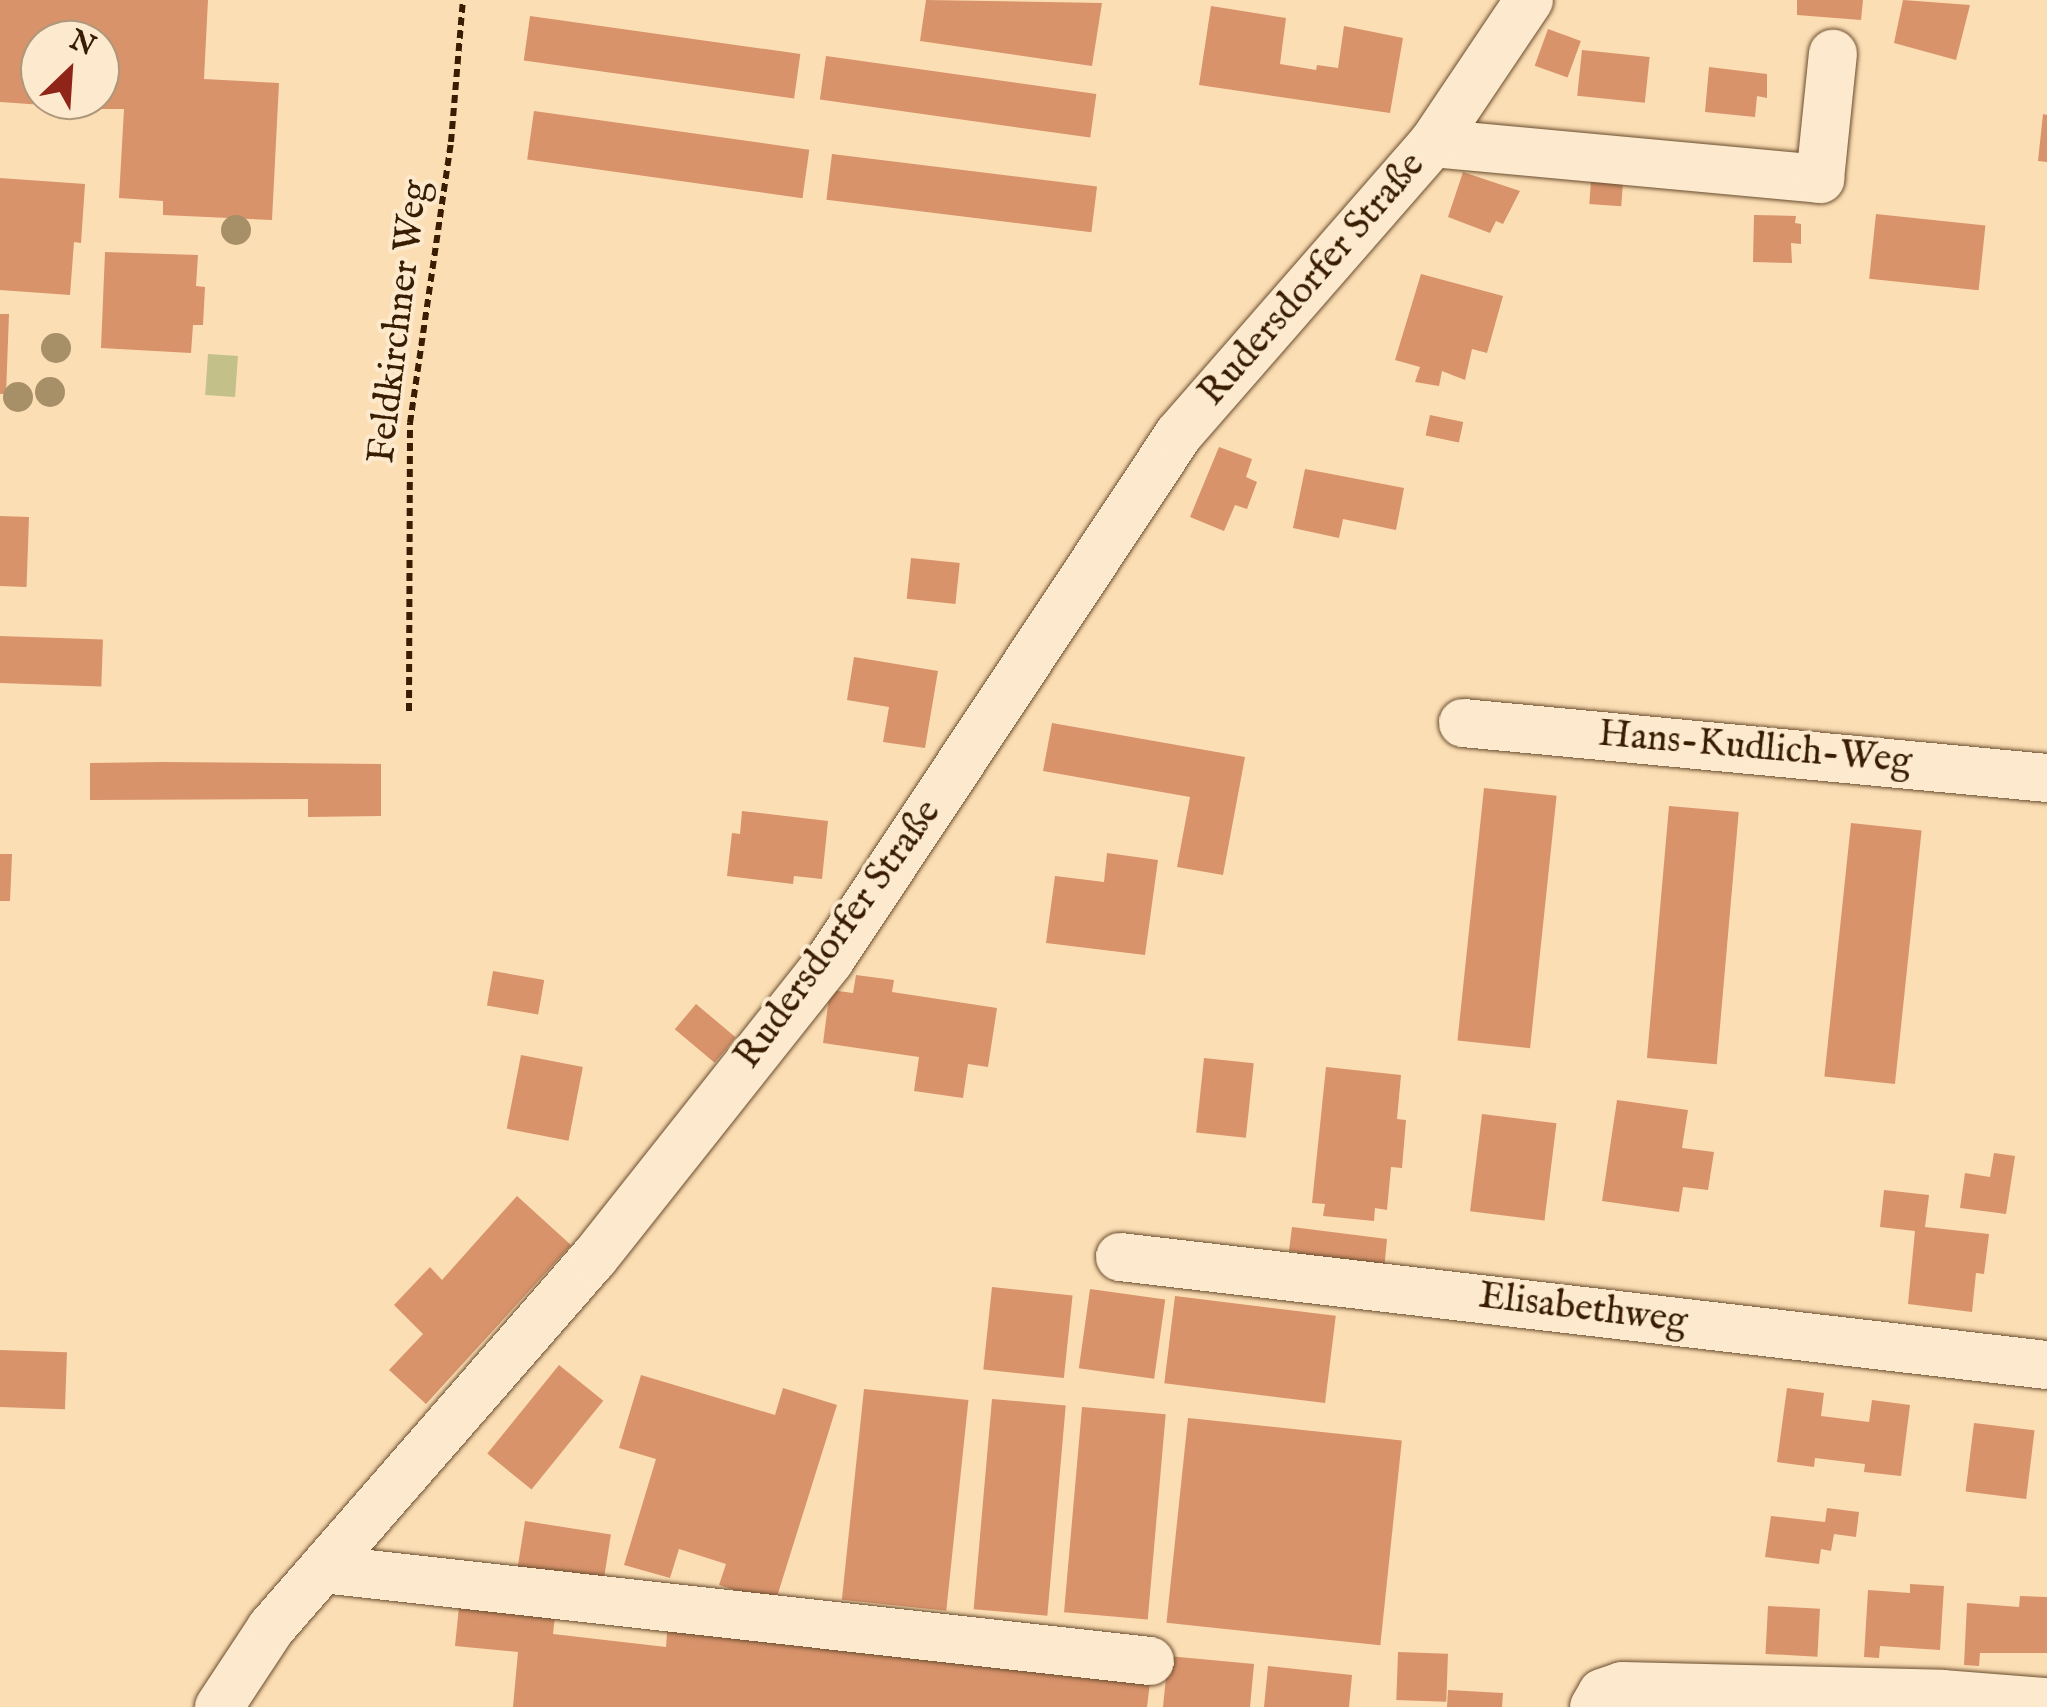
<!DOCTYPE html>
<html>
<head>
<meta charset="utf-8">
<style>
	body { margin:0 }
	#map { position:relative; width:2047px; height:1707px; overflow:hidden; background:#fcdeb4; font-family:"IM FELL English",serif }
	div>[style] { position:absolute }
	[style*='--x'] { left:calc(var(--x)*1px); top:calc(var(--y)*1px); width:calc(var(--w)*1px); rotate:calc(var(--a)*1deg) }
	.green>* { inset:0; background:#c4c089; transform-origin:0 0 }
	.building>* { inset:0; background:#d8936b; transform-origin:0 0 }
	.path>* { height:6px; margin-top:-3px; transform-origin:0; background:repeating-linear-gradient(90deg,#381d01 0 8px,transparent 0 13px) }
	.roads { filter:drop-shadow(0 0 2px #694d2e) drop-shadow(0 0 2px #694d2e) }
	.minor>* { height:48px; margin:-24px; padding:0 24px; transform-origin:24px; border-radius:24px; background:#fdeace }
	.trees>* { width:30px; height:30px; margin:-15px; border-radius:50%; background:#a78f68 }
	span { translate:-50% -50%; white-space:nowrap; text-align:center; line-height:1.15; -webkit-text-stroke:8px #fdeace; paint-order:stroke }
	.street-label { font-size:38px; color:#381d01 }
	.north { position:absolute; left:20px; top:20px; width:100px; height:100px; box-sizing:border-box; background:#fdeace; border:2px solid #ae987c; border-radius:50%; rotate:25deg; font-size:28px; font-weight:700; line-height:40px; text-align:center; color:#381d01 }
	.north::after { content:''; display:block; margin:auto; width:35px; height:45px; background:#8f2418; clip-path:polygon(50% 0,100% 100%,50% 72%,0 100%) }
</style>
</head>
<body>
<div id="map">
	<div class="green">
		<div style="left:208px;top:354px;width:30px;height:41px;rotate:4deg"></div>
	</div>
	<div class="building">
		<div style="clip-path:polygon(0 0,208px 0,204px 79px,279px 83px,272px 220px,163px 215px,163px 201px,119px 198px,124px 109px,95px 109px,95px 100px,100px 100px,100px 40px,40px 40px,40px 100px,58px 100px,58px 106px,0 102px)"></div>
		<div style="clip-path:polygon(926px 0,1102px 3px,1092px 66px,920px 41px)"></div>
		<div style="clip-path:polygon(1797px 0,1863px 0,1861px 20px,1797px 15px)"></div>
		<div style="clip-path:polygon(1903px 0,1970px 5px,1956px 60px,1894px 43px)"></div>
		<div style="clip-path:polygon(1211px 6px,1286px 18px,1280px 64px,1316px 70px,1317px 65px,1338px 68px,1344px 26px,1403px 38px,1390px 113px,1199px 85px)"></div>
		<div style="left:530px;top:16px;width:273px;height:45px;rotate:8deg"></div>
		<div style="left:1548px;top:29px;width:35px;height:39px;rotate:20deg"></div>
		<div style="left:1582px;top:50px;width:68px;height:46px;rotate:6deg"></div>
		<div style="left:826px;top:56px;width:273px;height:44px;rotate:8deg"></div>
		<div style="clip-path:polygon(1709px 67px,1767px 74px,1767px 98px,1757px 96px,1755px 117px,1705px 112px)"></div>
		<div style="left:534px;top:111px;width:278px;height:49px;rotate:8deg"></div>
		<div style="clip-path:polygon(2043px 114px,2047px 115px,2047px 162px,2038px 161px)"></div>
		<div style="left:832px;top:154px;width:267px;height:46px;rotate:7deg"></div>
		<div style="clip-path:polygon(1463px 172px,1520px 191px,1503px 224px,1496px 221px,1490px 233px,1448px 217px)"></div>
		<div style="clip-path:polygon(0 178px,85px 184px,81px 243px,74px 242px,70px 295px,0 290px)"></div>
		<div style="left:1591px;top:180px;width:32px;height:24px;rotate:4deg"></div>
		<div style="left:1876px;top:214px;width:110px;height:65px;rotate:6deg"></div>
		<div style="clip-path:polygon(1754px 215px,1796px 216px,1795px 223px,1801px 224px,1801px 244px,1791px 243px,1792px 263px,1753px 262px)"></div>
		<div style="clip-path:polygon(105px 252px,198px 255px,196px 286px,205px 287px,203px 325px,193px 325px,191px 353px,101px 348px)"></div>
		<div style="clip-path:polygon(1421px 274px,1503px 296px,1487px 353px,1472px 349px,1465px 380px,1442px 371px,1439px 386px,1415px 382px,1420px 367px,1395px 360px)"></div>
		<div style="clip-path:polygon(0 314px,9px 314px,6px 394px,0 394px)"></div>
		<div style="left:1430px;top:415px;width:34px;height:21px;rotate:12deg"></div>
		<div style="clip-path:polygon(1219px 447px,1252px 459px,1246px 477px,1257px 482px,1247px 509px,1235px 505px,1224px 531px,1190px 517px)"></div>
		<div style="clip-path:polygon(1305px 469px,1404px 488px,1396px 530px,1343px 519px,1339px 538px,1293px 528px)"></div>
		<div style="left:0;top:516px;width:29px;height:70px;rotate:2deg"></div>
		<div style="left:911px;top:558px;width:49px;height:41px;rotate:6deg"></div>
		<div style="left:0;top:636px;width:103px;height:47px;rotate:2deg"></div>
		<div style="clip-path:polygon(854px 657px,938px 671px,925px 748px,883px 742px,889px 707px,847px 700px)"></div>
		<div style="clip-path:polygon(1052px 723px,1245px 757px,1223px 875px,1177px 867px,1190px 797px,1043px 771px)"></div>
		<div style="clip-path:polygon(162px 762px,381px 764px,381px 816px,308px 817px,308px 799px,90px 800px,90px 763px)"></div>
		<div style="left:1484px;top:788px;width:73px;height:254px;rotate:6deg"></div>
		<div style="left:1669px;top:806px;width:70px;height:253px;rotate:5deg"></div>
		<div style="clip-path:polygon(742px 811px,828px 821px,822px 879px,794px 876px,793px 884px,727px 876px,732px 833px,740px 834px)"></div>
		<div style="left:1851px;top:823px;width:71px;height:255px;rotate:6deg"></div>
		<div style="clip-path:polygon(1107px 853px,1158px 860px,1145px 955px,1046px 943px,1055px 876px,1104px 882px)"></div>
		<div style="clip-path:polygon(0 854px,12px 854px,10px 901px,0 901px)"></div>
		<div style="left:493px;top:971px;width:52px;height:35px;rotate:10deg"></div>
		<div style="clip-path:polygon(856px 975px,894px 980px,892px 992px,997px 1008px,988px 1067px,968px 1064px,963px 1098px,914px 1091px,919px 1057px,823px 1043px,830px 990px,853px 993px)"></div>
		<div style="left:696px;top:1004px;width:52px;height:33px;rotate:40deg"></div>
		<div style="left:521px;top:1055px;width:63px;height:75px;rotate:11deg"></div>
		<div style="left:1204px;top:1058px;width:50px;height:75px;rotate:6deg"></div>
		<div style="clip-path:polygon(1326px 1067px,1401px 1075px,1397px 1119px,1406px 1120px,1402px 1168px,1391px 1167px,1387px 1210px,1375px 1208px,1374px 1221px,1323px 1216px,1325px 1204px,1312px 1203px)"></div>
		<div style="clip-path:polygon(1617px 1100px,1688px 1110px,1682px 1148px,1714px 1152px,1708px 1190px,1683px 1187px,1679px 1212px,1602px 1201px)"></div>
		<div style="left:1482px;top:1114px;width:75px;height:98px;rotate:7deg"></div>
		<div style="clip-path:polygon(1994px 1153px,2015px 1156px,2006px 1214px,1960px 1208px,1965px 1173px,1990px 1177px)"></div>
		<div style="clip-path:polygon(1884px 1190px,1929px 1195px,1925px 1227px,1989px 1234px,1984px 1274px,1976px 1273px,1972px 1312px,1908px 1304px,1915px 1231px,1880px 1227px)"></div>
		<div style="clip-path:polygon(517px 1196px,571px 1245px,426px 1404px,389px 1370px,423px 1334px,394px 1305px,430px 1267px,442px 1280px)"></div>
		<div style="clip-path:polygon(1292px 1227px,1387px 1239px,1384px 1271px,1297px 1261px,1298px 1252px,1289px 1251px)"></div>
		<div style="left:992px;top:1287px;width:81px;height:83px;rotate:6deg"></div>
		<div style="left:1090px;top:1289px;width:76px;height:80px;rotate:8deg"></div>
		<div style="left:1175px;top:1296px;width:162px;height:88px;rotate:7deg"></div>
		<div style="left:0;top:1350px;width:67px;height:57px;rotate:2deg"></div>
		<div style="left:559px;top:1365px;width:57px;height:114px;rotate:39deg"></div>
		<div style="clip-path:polygon(641px 1375px,775px 1415px,783px 1388px,837px 1405px,775px 1603px,719px 1585px,726px 1564px,679px 1549px,670px 1578px,624px 1565px,656px 1459px,619px 1448px)"></div>
		<div style="clip-path:polygon(1787px 1388px,1824px 1393px,1821px 1416px,1869px 1422px,1872px 1400px,1910px 1405px,1901px 1476px,1864px 1472px,1865px 1464px,1815px 1458px,1814px 1467px,1777px 1462px)"></div>
		<div style="left:864px;top:1389px;width:105px;height:212px;rotate:6deg"></div>
		<div style="left:992px;top:1399px;width:74px;height:211px;rotate:5deg"></div>
		<div style="left:1082px;top:1407px;width:84px;height:206px;rotate:5deg"></div>
		<div style="left:1188px;top:1418px;width:215px;height:206px;rotate:6deg"></div>
		<div style="left:1974px;top:1423px;width:61px;height:69px;rotate:7deg"></div>
		<div style="clip-path:polygon(1827px 1508px,1859px 1512px,1856px 1537px,1834px 1534px,1831px 1551px,1821px 1549px,1819px 1564px,1765px 1557px,1771px 1516px,1825px 1522px)"></div>
		<div style="left:525px;top:1521px;width:87px;height:47px;rotate:9deg"></div>
		<div style="clip-path:polygon(1910px 1584px,1944px 1586px,1940px 1650px,1880px 1646px,1879px 1658px,1864px 1657px,1868px 1590px,1910px 1593px)"></div>
		<div style="clip-path:polygon(2020px 1596px,2047px 1597px,2047px 1653px,1980px 1653px,1979px 1666px,1964px 1665px,1967px 1603px,2019px 1607px)"></div>
		<div style="clip-path:polygon(460px 1597px,556px 1607px,553px 1634px,666px 1647px,668px 1621px,1151px 1674px,1147px 1707px,513px 1707px,518px 1652px,455px 1646px)"></div>
		<div style="left:1768px;top:1606px;width:52px;height:48px;rotate:3deg"></div>
		<div style="left:1398px;top:1652px;width:50px;height:48px;rotate:2deg"></div>
		<div style="clip-path:polygon(1168px 1656px,1254px 1664px,1250px 1707px,1163px 1707px)"></div>
		<div style="clip-path:polygon(1268px 1666px,1352px 1675px,1349px 1707px,1264px 1707px)"></div>
		<div style="clip-path:polygon(1448px 1690px,1503px 1693px,1502px 1707px,1447px 1707px)"></div>
	</div>
	<div class="path">
		<div style="--x:409;--y:711;--w:288;--a:-89.8"></div>
		<div style="--x:410;--y:423;--w:284;--a:-81.7"></div>
		<div style="--x:451;--y:142;--w:143;--a:-85.2"></div>
	</div>
	<div class="roads">
		<div class="minor">
			<div style="--x:1433;--y:143;--w:389;--a:5.3"></div>
			<div style="--x:1820;--y:179;--w:126;--a:-84.1"></div>
			<div style="--x:1463;--y:723;--w:587;--a:5.38"></div>
			<div style="--x:1120;--y:1257;--w:933;--a:6.65"></div>
			<div style="--x:323;--y:1569;--w:832;--a:6.35"></div>
			<div style="--x:219;--y:1707;--w:95;--a:-56.6"></div>
			<div style="--x:271;--y:1628;--w:491;--a:-48.9"></div>
			<div style="--x:594;--y:1258;--w:380;--a:-51.6"></div>
			<div style="--x:830;--y:960;--w:631;--a:-56.44"></div>
			<div style="--x:1179;--y:434;--w:386;--a:-48.9"></div>
			<div style="--x:1433;--y:143;--w:172;--a:-56.1"></div>
			<div style="--x:1594;--y:1707;--w:16;--a:-60"></div>
			<div style="--x:1602;--y:1693;--w:21;--a:-19"></div>
			<div style="--x:1622;--y:1686;--w:320;--a:1.4"></div>
			<div style="--x:1942;--y:1694;--w:105;--a:4.4"></div>
		</div>
	</div>
	<div class="trees">
		<div style="left:236px;top:230px"></div>
		<div style="left:56px;top:348px"></div>
		<div style="left:50px;top:392px"></div>
		<div style="left:18px;top:397px"></div>
	</div>
	<div class="street-label">
		<span style="left:1313px;top:280px;rotate:-49deg">Rudersdorfer Straße</span>
		<span style="left:400px;top:322px;rotate:-83deg">Feldkirchner Weg</span>
		<span style="left:1755px;top:749px;rotate:5deg">Hans-Kudlich-Weg</span>
		<span style="left:839px;top:935px;rotate:-54deg">Rudersdorfer Straße</span>
		<span style="left:1583px;top:1310px;rotate:7deg">Elisabethweg</span>
	</div>
	<div class="north">N</div>
</div>
</body>
</html>
